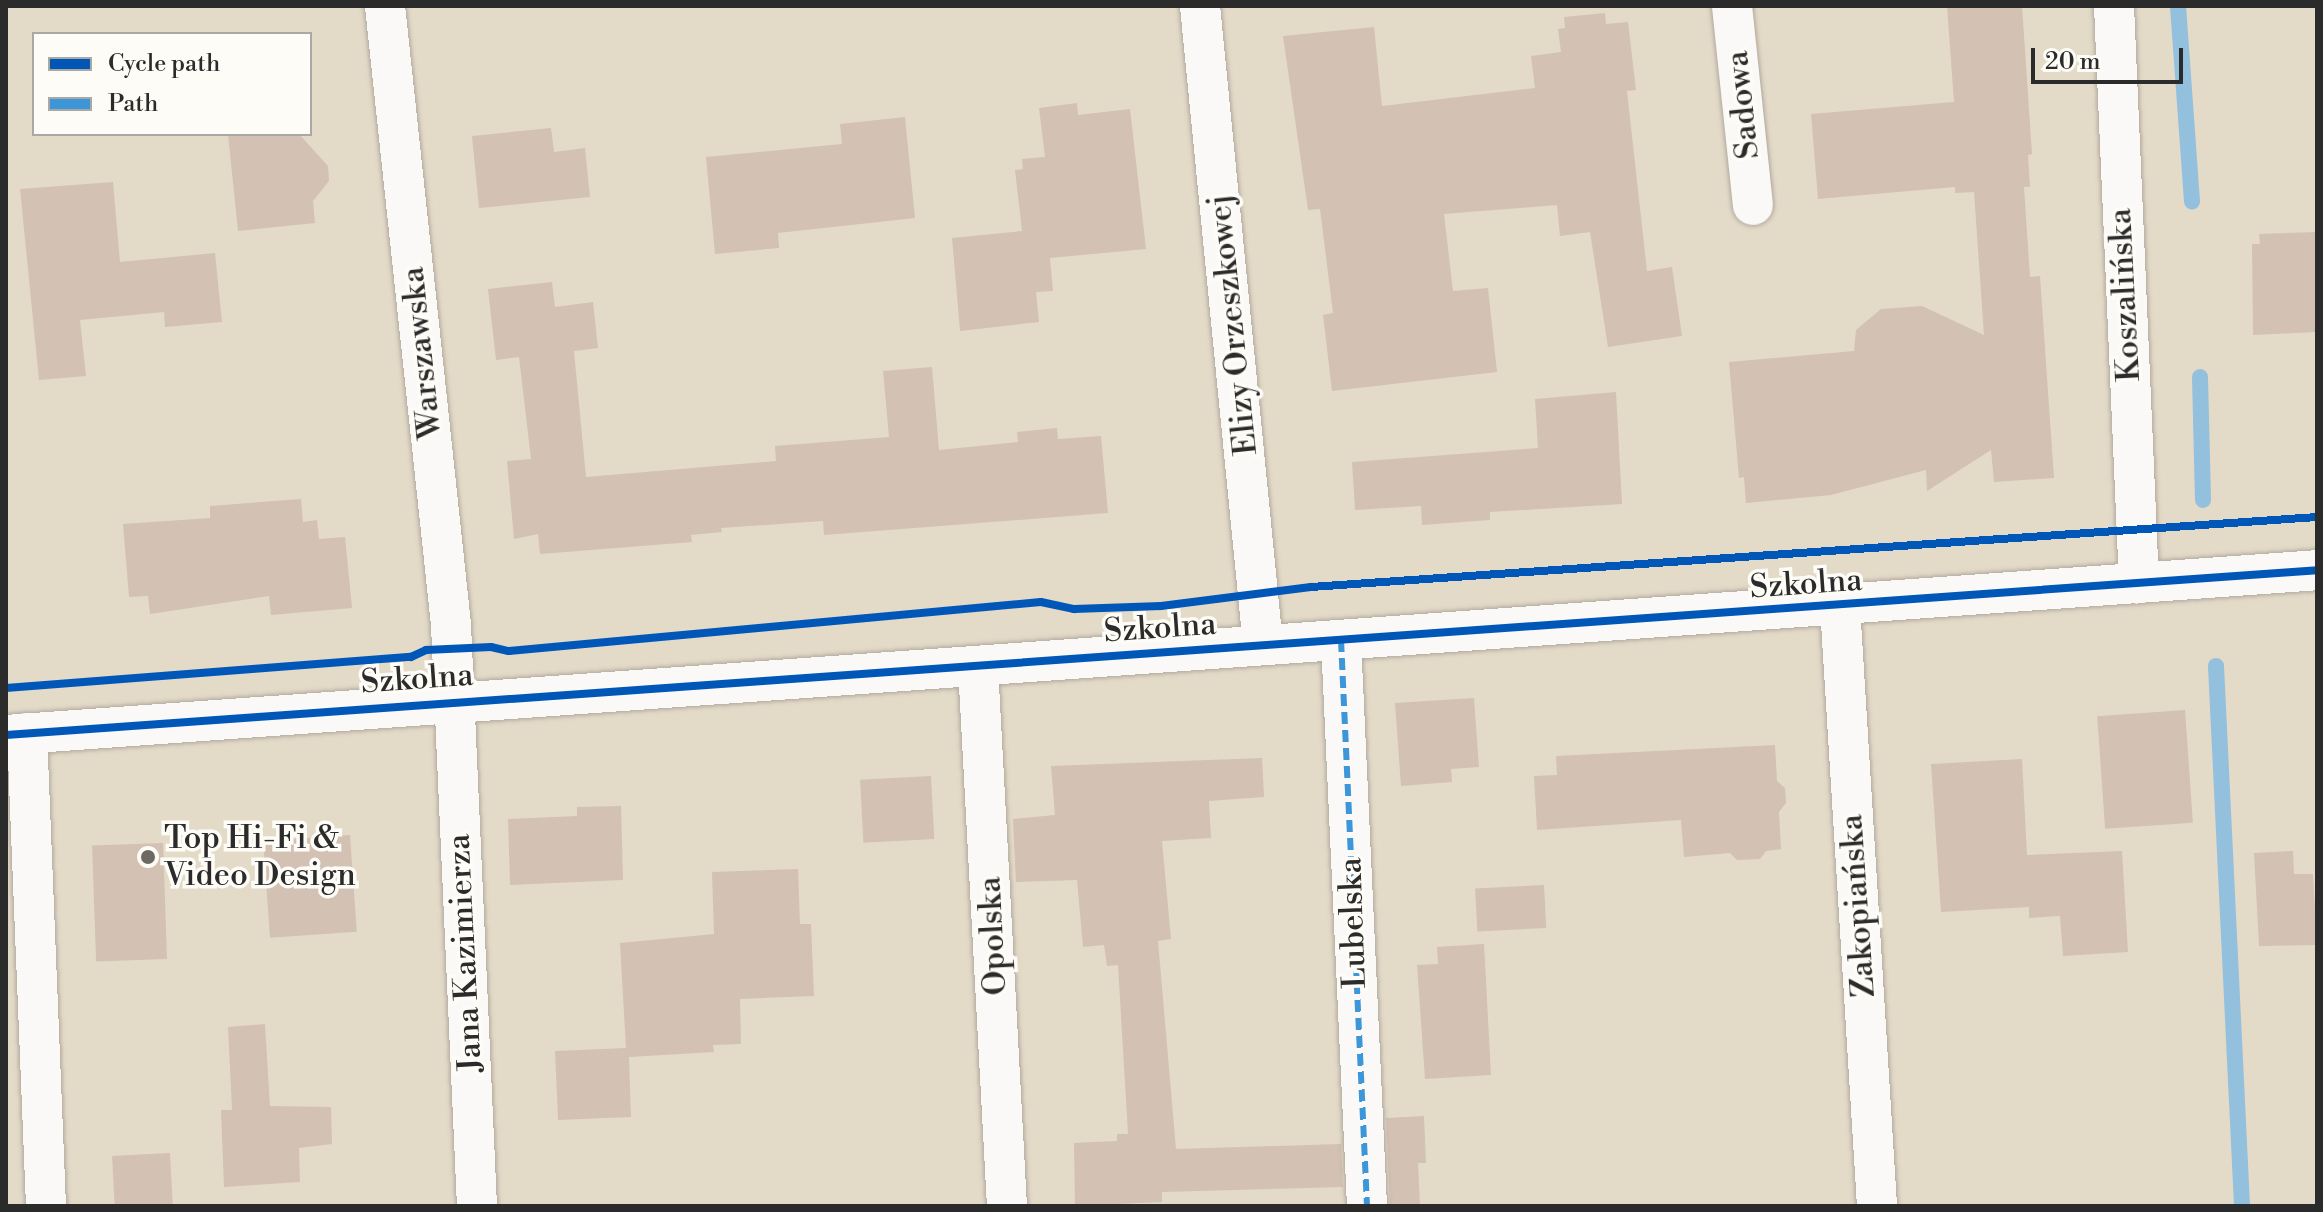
<!DOCTYPE html>
<html>
<head>
<meta charset="utf-8">
<style>
	body { margin:0 }
	#map { position:relative; width:2323px; height:1212px; overflow:hidden; background:#e4dac8; font-family:"Libre Bodoni",serif }
	div>[style] { position:absolute }
	[style*='--x'] { left:calc(var(--x)*1px); top:calc(var(--y)*1px); width:calc(var(--w)*1px); rotate:calc(var(--a)*1deg) }
	.stream>* { height:16px; margin:-8px; padding:0 8px; transform-origin:8px; border-radius:8px; background:#92c0dd }
	.building>* { inset:0; background:#d3c1b3; transform-origin:0 0 }
	.roads { filter:drop-shadow(0 0 2px #b0aa9e) drop-shadow(0 0 2px #b0aa9e) }
	.minor>* { height:40px; margin:-20px; padding:0 20px; transform-origin:20px; border-radius:20px; background:#fbf9f7 }
	.quiet>* { height:6px; margin-top:-3px; transform-origin:0; background:repeating-linear-gradient(90deg,#3c96d7 0 12px,transparent 0 18px) }
	.cycleway>* { height:8px; margin:-4px; padding:0 4px; transform-origin:4px; border-radius:4px; background:#0057b8 }
	.dots>* { width:22px; height:22px; translate:-50% -50%; box-sizing:border-box; border:4px solid #fdfcf7; border-radius:50% }
	span { translate:-50% -50%; white-space:nowrap; text-align:center; line-height:1.15; -webkit-text-stroke:7px #fdfcf7; paint-order:stroke }
	.street-label { font-size:32px; color:#2b2b2b }
	.poi-label { font-size:32px; color:#2b2b2b }
	.left { translate:0 -50%; text-align:left }
	.frame { position:absolute; inset:0; border:8px solid #2b2b2b; pointer-events:none }
	.legend { position:absolute; left:32px; top:32px; width:280px; height:104px; box-sizing:border-box; background:#fdfcf7; border:2px solid #a9a8a5; margin:0; padding:10px 14px; list-style:none; font-size:24px; color:#2b2b2b }
	.legend li { display:flex; align-items:center; gap:16px; height:40px }
	.legend b { width:40px; border:2px solid #a9a8a5 }
	.scale { position:absolute; left:2031px; top:48px; width:152px; height:36px; box-sizing:border-box; border:4px solid #2b2b2b; border-top:0; padding-left:10px; font-size:24px; line-height:28px; white-space:nowrap; color:#2b2b2b; -webkit-text-stroke:6px #fdfcf7; paint-order:stroke }
</style>
</head>
<body>
<div id="map">
	<div class="stream">
		<div style="--x:2178;--y:6;--w:196;--a:85.9"></div>
		<div style="--x:2200;--y:377;--w:123;--a:88.6"></div>
		<div style="--x:2216;--y:666;--w:541;--a:87.24"></div>
	</div>
	<div class="building">
		<div style="clip-path:polygon(1947px 6px,2022px 6px,2032px 154px,2028px 155px,2030px 187px,2024px 187px,2030px 277px,2040px 276px,2054px 478px,1994px 482px,1991px 450px,1927px 491px,1926px 470px,1831px 495px,1746px 503px,1744px 477px,1739px 478px,1729px 362px,1854px 351px,1856px 330px,1881px 309px,1922px 306px,1984px 335px,1974px 192px,1955px 193px,1955px 187px,1818px 199px,1811px 114px,1954px 102px)"></div>
		<div style="clip-path:polygon(1605px 13px,1606px 24px,1628px 22px,1636px 90px,1627px 91px,1647px 271px,1672px 267px,1682px 336px,1608px 347px,1590px 232px,1560px 236px,1557px 205px,1444px 214px,1453px 291px,1488px 288px,1497px 372px,1332px 391px,1323px 315px,1333px 313px,1320px 209px,1308px 210px,1283px 36px,1374px 27px,1382px 106px,1535px 88px,1531px 56px,1561px 52px,1558px 29px,1565px 28px,1564px 17px)"></div>
		<div style="clip-path:polygon(1077px 103px,1078px 115px,1130px 109px,1146px 249px,1050px 258px,1053px 291px,1036px 292px,1039px 322px,960px 331px,952px 238px,1022px 231px,1015px 170px,1023px 169px,1022px 159px,1045px 157px,1039px 108px)"></div>
		<div style="clip-path:polygon(905px 117px,915px 218px,778px 233px,779px 248px,715px 254px,706px 157px,842px 144px,840px 124px)"></div>
		<div style="clip-path:polygon(551px 128px,554px 152px,585px 148px,590px 197px,479px 208px,472px 136px)"></div>
		<div style="clip-path:polygon(228px 134px,299px 134px,328px 166px,329px 181px,313px 201px,315px 223px,238px 231px)"></div>
		<div style="clip-path:polygon(113px 182px,120px 262px,215px 253px,222px 322px,165px 327px,164px 312px,80px 320px,86px 376px,39px 380px,20px 189px)"></div>
		<div style="clip-path:polygon(2317px 232px,2317px 332px,2253px 335px,2252px 244px,2260px 244px,2259px 234px)"></div>
		<div style="clip-path:polygon(552px 282px,555px 307px,593px 302px,598px 348px,574px 351px,586px 477px,776px 461px,775px 446px,889px 437px,883px 371px,932px 367px,939px 450px,1018px 442px,1017px 432px,1057px 428px,1058px 439px,1101px 436px,1108px 513px,824px 535px,823px 521px,721px 528px,722px 532px,691px 535px,692px 542px,540px 554px,538px 534px,514px 539px,507px 461px,531px 459px,519px 357px,496px 360px,488px 289px)"></div>
		<div style="clip-path:polygon(1616px 392px,1622px 504px,1490px 512px,1490px 520px,1422px 525px,1421px 506px,1355px 510px,1352px 462px,1538px 448px,1535px 399px)"></div>
		<div style="clip-path:polygon(301px 499px,303px 522px,317px 520px,319px 539px,345px 537px,352px 608px,271px 615px,269px 596px,150px 614px,148px 596px,129px 597px,123px 524px,210px 518px,210px 506px)"></div>
		<div style="clip-path:polygon(1474px 698px,1479px 767px,1451px 769px,1452px 782px,1401px 786px,1395px 703px)"></div>
		<div style="left:2185px;top:710px;width:113px;height:88px;rotate:86deg"></div>
		<div style="clip-path:polygon(1775px 745px,1777px 781px,1785px 788px,1786px 803px,1779px 812px,1781px 849px,1766px 851px,1760px 859px,1737px 860px,1730px 853px,1684px 857px,1681px 820px,1537px 830px,1534px 776px,1557px 775px,1556px 756px)"></div>
		<div style="clip-path:polygon(1262px 758px,1264px 797px,1209px 801px,1211px 838px,1162px 841px,1171px 939px,1158px 941px,1176px 1149px,1341px 1144px,1343px 1187px,1162px 1192px,1162px 1202px,1075px 1206px,1074px 1143px,1117px 1141px,1117px 1134px,1128px 1134px,1118px 965px,1107px 966px,1104px 945px,1083px 947px,1077px 880px,1016px 882px,1013px 819px,1055px 815px,1051px 766px)"></div>
		<div style="clip-path:polygon(2022px 759px,2027px 855px,2122px 851px,2128px 952px,2063px 956px,2060px 916px,2029px 918px,2029px 907px,1941px 912px,1931px 764px)"></div>
		<div style="left:931px;top:776px;width:63px;height:71px;rotate:87deg"></div>
		<div style="clip-path:polygon(621px 806px,623px 880px,510px 885px,508px 819px,577px 816px,577px 807px)"></div>
		<div style="left:350px;top:835px;width:97px;height:87px;rotate:86deg"></div>
		<div style="left:163px;top:843px;width:116px;height:71px;rotate:88deg"></div>
		<div style="clip-path:polygon(2293px 851px,2294px 874px,2313px 874px,2317px 945px,2259px 946px,2254px 853px)"></div>
		<div style="clip-path:polygon(798px 869px,800px 924px,811px 924px,814px 996px,740px 999px,741px 1044px,713px 1045px,714px 1052px,629px 1057px,631px 1117px,558px 1120px,555px 1051px,626px 1048px,620px 943px,714px 934px,712px 872px)"></div>
		<div style="left:1544px;top:885px;width:43px;height:69px;rotate:87deg"></div>
		<div style="clip-path:polygon(1484px 944px,1491px 1075px,1425px 1079px,1417px 965px,1438px 964px,1437px 947px)"></div>
		<div style="clip-path:polygon(265px 1024px,270px 1106px,331px 1107px,332px 1144px,299px 1148px,300px 1182px,224px 1187px,221px 1110px,232px 1110px,228px 1027px)"></div>
		<div style="clip-path:polygon(1424px 1116px,1426px 1163px,1418px 1163px,1420px 1206px,1390px 1206px,1386px 1118px)"></div>
		<div style="left:170px;top:1153px;width:53px;height:58px;rotate:87deg"></div>
	</div>
	<div class="roads">
		<div class="minor">
			<div style="--x:385;--y:6;--w:623;--a:83.91"></div>
			<div style="--x:451;--y:625;--w:582;--a:87.44"></div>
			<div style="--x:1200;--y:6;--w:642;--a:84.37"></div>
			<div style="--x:1732;--y:6;--w:200;--a:84"></div>
			<div style="--x:2114;--y:6;--w:578;--a:87.52"></div>
			<div style="--x:1840;--y:606;--w:601;--a:86.47"></div>
			<div style="--x:1341;--y:640;--w:567;--a:87.37"></div>
			<div style="--x:978;--y:666;--w:541;--a:86.93"></div>
			<div style="--x:27;--y:733;--w:473;--a:87.7"></div>
			<div style="--x:6;--y:735;--w:2317;--a:-4.08"></div>
		</div>
	</div>
	<div class="quiet">
		<div style="--x:1341;--y:640;--w:567;--a:87.37"></div>
	</div>
	<div class="cycleway">
		<div style="--x:6;--y:688;--w:406;--a:-4.4"></div>
		<div style="--x:411;--y:657;--w:17;--a:-25"></div>
		<div style="--x:426;--y:650;--w:65;--a:-2.6"></div>
		<div style="--x:491;--y:647;--w:18;--a:13"></div>
		<div style="--x:509;--y:651;--w:534;--a:-5.26"></div>
		<div style="--x:1041;--y:602;--w:34;--a:12"></div>
		<div style="--x:1074;--y:609;--w:87;--a:-2"></div>
		<div style="--x:1161;--y:606;--w:151;--a:-7.2"></div>
		<div style="--x:1311;--y:587;--w:1008;--a:-3.98"></div>
		<div style="--x:6;--y:735;--w:2317;--a:-4.08"></div>
	</div>
	<div class="dots">
		<div style="left:148px;top:857px;background:#6c6862"></div>
	</div>
	<div class="street-label">
		<span style="left:1743px;top:105px;rotate:-96deg">Sadowa</span>
		<span style="left:2125px;top:295px;rotate:-93deg">Koszalińska</span>
		<span style="left:1233px;top:325px;rotate:-96deg">Elizy Orzeszkowej</span>
		<span style="left:422px;top:353px;rotate:-96deg">Warszawska</span>
		<span style="left:1806px;top:584px;rotate:-4deg">Szkolna</span>
		<span style="left:1160px;top:628px;rotate:-4deg">Szkolna</span>
		<span style="left:417px;top:679px;rotate:-4deg">Szkolna</span>
		<span style="left:1858px;top:906px;rotate:-94deg">Zakopiańska</span>
		<span style="left:1353px;top:923px;rotate:-92deg">Lubelska</span>
		<span style="left:993px;top:936px;rotate:-93deg">Opolska</span>
		<span style="left:465px;top:953px;rotate:-93deg">Jana Kazimierza</span>
	</div>
	<div class="poi-label">
		<span class="left" style="left:164px;top:857px">Top Hi-Fi &amp;<br>Video Design</span>
	</div>
	<div class="frame"></div>
	<ul class="legend">
	<li><b style="height:10px;background:#0057b8"></b>Cycle path</li>
	<li><b style="height:10px;background:#3c96d7"></b>Path</li>
	</ul>
	<div class="scale">20 m</div>
</div>
</body>
</html>
